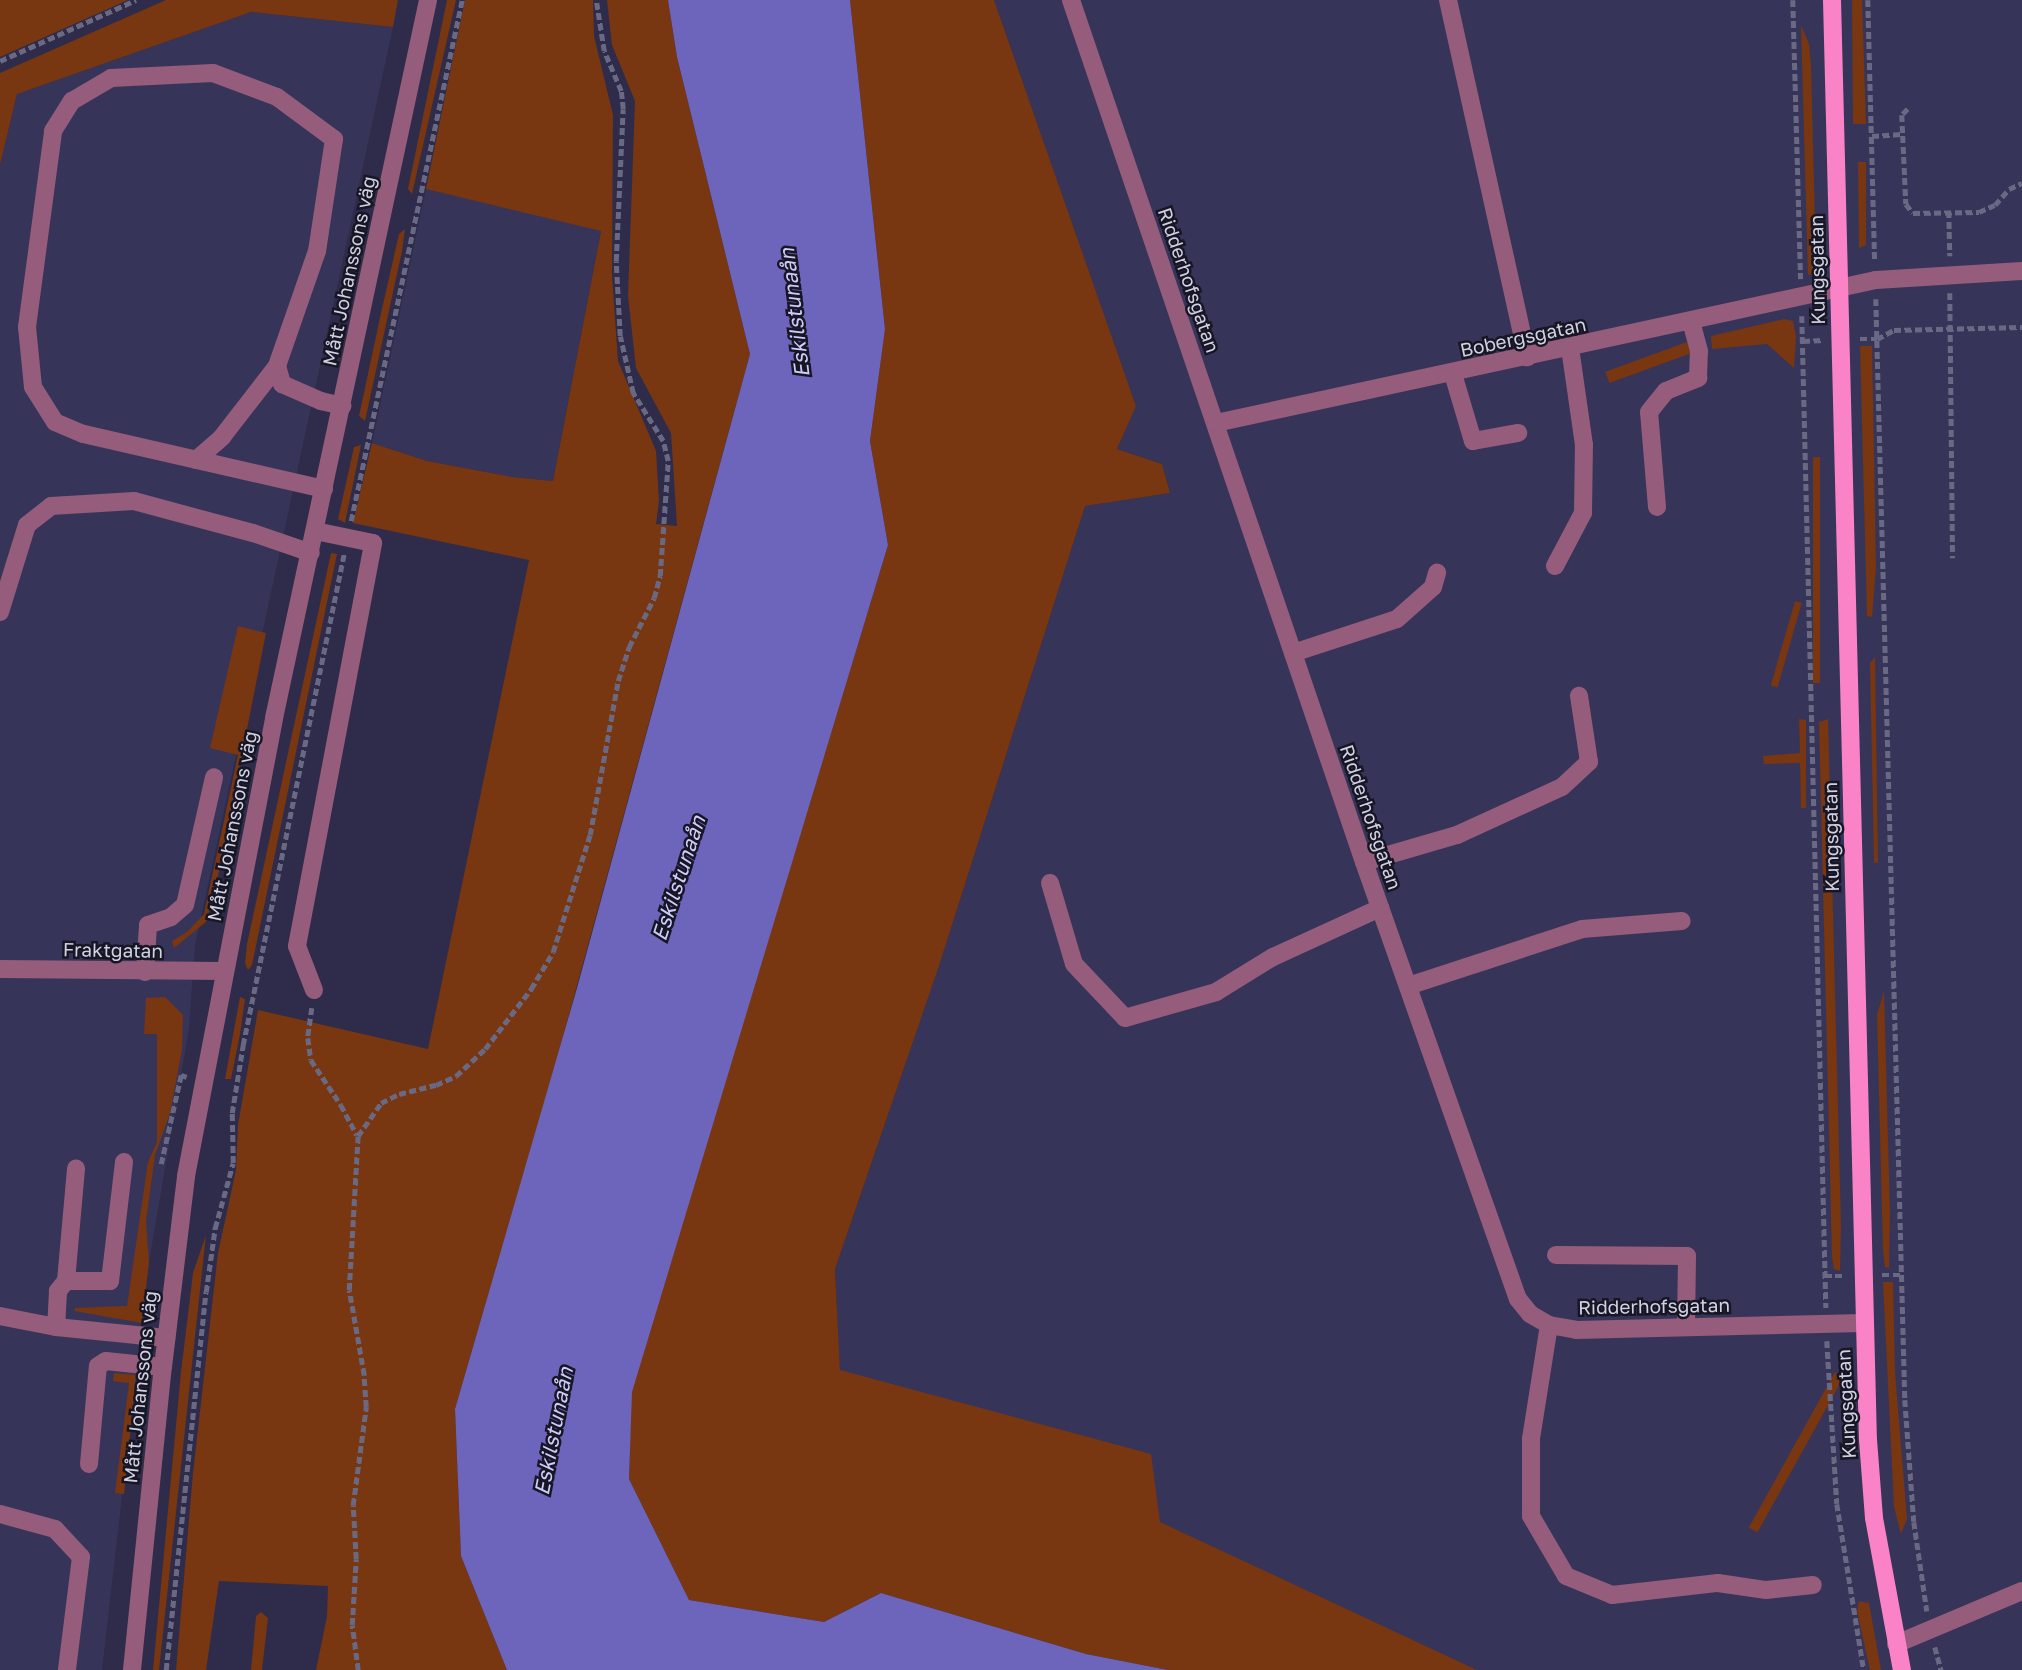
<!DOCTYPE html>
<html>
<head>
<meta charset="utf-8">
<style>
	body { margin:0 }
	#map { position:relative; width:2022px; height:1670px; overflow:hidden; background:#2e2c4a; font-family:"Golos Text",sans-serif }
	div>[style] { position:absolute }
	[style*='--x'] { left:calc(var(--x)*1px); top:calc(var(--y)*1px); width:calc(var(--w)*1px); rotate:calc(var(--a)*1deg) }
	.built>* { inset:0; background:#373459 }
	.green>* { inset:0; background:#783611; transform-origin:0 0 }
	.water>* { inset:0; background:#6d64bc }
	.path>* { height:4.5px; margin-top:-2.25px; transform-origin:0; background:repeating-linear-gradient(90deg,#6a6983 0 7px,transparent 0 10.5px) }
	.minor>* { height:18px; margin:-9px; padding:0 9px; transform-origin:9px; border-radius:9px; background:#965c7c }
	.major>* { height:18px; margin:-9px; padding:0 9px; transform-origin:9px; border-radius:9px; background:#fa83c8 }
	span { translate:-50% -50%; white-space:nowrap; text-align:center; line-height:1.15; -webkit-text-stroke:5px #171624; paint-order:stroke }
	.street-label { font-size:19px; color:#d1d1e4 }
	.water-label { font-size:21px; color:#cdccfb; font-style:italic }
</style>
</head>
<body>
<div id="map">
	<div class="built">
		<div style="clip-path:polygon(994px 0,2022px 0,2022px 1670px,1477px 1670px,1159px 1522px,1150px 1454px,840px 1371px,835px 1269px,939px 966px,1085px 506px,1170px 493px,1162px 464px,1117px 449px,1136px 406px)"></div>
		<div style="clip-path:polygon(251px 12px,393px 27px,195px 945px,189px 1028px,149px 1262px,102px 1670px,0 1670px,0 165px,17px 94px)"></div>
		<div style="clip-path:polygon(426px 189px,601px 230px,553px 481px,512px 477px,427px 461px,372px 443px)"></div>
	</div>
	<div class="green">
		<div style="clip-path:polygon(0 0,128px 0,0 57px)"></div>
		<div style="clip-path:polygon(166px 0,398px 0,393px 27px,251px 12px,17px 94px,0 165px,0 73px)"></div>
		<div style="clip-path:polygon(447px 0,456px 0,412px 194px,408px 189px)"></div>
		<div style="clip-path:polygon(465px 0,593px 0,594px 36px,613px 115px,612px 276px,618px 361px,656px 451px,659px 501px,656px 524px,677px 526px,671px 433px,636px 368px,628px 296px,635px 101px,612px 45px,607px 0,668px 0,677px 57px,750px 354px,559px 1051px,455px 1409px,461px 1556px,507px 1670px,316px 1670px,327px 1616px,328px 1586px,219px 1581px,206px 1670px,176px 1670px,193px 1473px,218px 1253px,236px 1170px,238px 1125px,258px 1010px,428px 1049px,529px 560px,353px 523px,372px 443px,427px 461px,512px 477px,553px 481px,601px 231px,426px 189px)"></div>
		<div style="clip-path:polygon(850px 0,994px 0,1136px 406px,1117px 449px,1162px 464px,1170px 493px,1085px 506px,939px 966px,835px 1269px,840px 1370px,1151px 1454px,1160px 1522px,1477px 1670px,1168px 1670px,1086px 1654px,881px 1593px,824px 1622px,689px 1600px,629px 1479px,631px 1392px,888px 545px,870px 441px,885px 328px)"></div>
		<div style="clip-path:polygon(1852px 0,1862px 0,1866px 124px,1853px 124px)"></div>
		<div style="clip-path:polygon(1801px 25px,1809px 44px,1811px 65px,1816px 264px,1813px 274px,1808px 275px)"></div>
		<div style="clip-path:polygon(1858px 162px,1866px 162px,1866px 245px,1859px 248px)"></div>
		<div style="clip-path:polygon(405px 229px,402px 251px,365px 421px,359px 416px,381px 313px,399px 234px)"></div>
		<div style="clip-path:polygon(1784px 319px,1793px 321px,1796px 337px,1794px 368px,1767px 344px,1712px 349px,1711px 336px)"></div>
		<div style="left:1687px;top:342px;width:12px;height:87px;rotate:70deg"></div>
		<div style="clip-path:polygon(1860px 346px,1872px 346px,1876px 568px,1872px 617px,1867px 616px)"></div>
		<div style="clip-path:polygon(361px 445px,345px 523px,338px 519px,354px 447px)"></div>
		<div style="left:1813px;top:457px;width:7px;height:226px"></div>
		<div style="clip-path:polygon(331px 553px,337px 554px,252px 965px,248px 970px,245px 963px,247px 944px)"></div>
		<div style="left:1795px;top:601px;width:7px;height:88px;rotate:16deg"></div>
		<div style="clip-path:polygon(238px 626px,266px 633px,216px 886px,206px 922px,174px 948px,172px 941px,187px 932px,204px 914px,238px 755px,210px 748px)"></div>
		<div style="clip-path:polygon(1875px 657px,1878px 863px,1874px 863px,1870px 663px)"></div>
		<div style="clip-path:polygon(1799px 719px,1806px 720px,1806px 808px,1801px 808px,1800px 763px,1764px 764px,1763px 756px,1800px 753px)"></div>
		<div style="clip-path:polygon(1828px 719px,1841px 1225px,1840px 1271px,1834px 1269px,1832px 1257px,1819px 722px)"></div>
		<div style="clip-path:polygon(1884px 991px,1890px 1213px,1889px 1268px,1885px 1267px,1883px 1251px,1877px 1015px)"></div>
		<div style="clip-path:polygon(165px 997px,183px 1015px,182px 1050px,170px 1113px,155px 1155px,146px 1221px,149px 1262px,142px 1323px,75px 1311px,75px 1308px,127px 1306px,148px 1162px,157px 1142px,157px 1034px,144px 1034px,146px 998px)"></div>
		<div style="clip-path:polygon(240px 997px,245px 999px,240px 1034px,231px 1079px,225px 1079px)"></div>
		<div style="clip-path:polygon(206px 1235px,159px 1670px,153px 1670px,181px 1372px,193px 1273px)"></div>
		<div style="clip-path:polygon(1883px 1282px,1893px 1282px,1895px 1372px,1907px 1519px,1901px 1534px,1894px 1507px)"></div>
		<div style="left:1835px;top:1372px;width:10px;height:178px;rotate:29deg"></div>
		<div style="clip-path:polygon(114px 1373px,136px 1375px,124px 1494px,115px 1493px,129px 1383px,113px 1381px)"></div>
		<div style="clip-path:polygon(1859px 1601px,1869px 1603px,1881px 1670px,1870px 1670px,1857px 1611px)"></div>
		<div style="clip-path:polygon(261px 1612px,268px 1618px,262px 1670px,251px 1670px,256px 1616px)"></div>
	</div>
	<div class="water">
		<div style="clip-path:polygon(668px 0,850px 0,885px 329px,870px 441px,888px 545px,632px 1392px,629px 1479px,689px 1600px,824px 1622px,881px 1593px,1086px 1654px,1168px 1670px,507px 1670px,461px 1556px,455px 1409px,577px 988px,750px 354px,677px 57px)"></div>
	</div>
	<div class="path">
		<div style="--x:1793;--y:0;--w:279;--a:88.4"></div>
		<div style="--x:1868;--y:0;--w:262;--a:88.5"></div>
		<div style="--x:0;--y:61;--w:149;--a:-24.2"></div>
		<div style="--x:1908;--y:109;--w:8;--a:135"></div>
		<div style="--x:1902;--y:115;--w:89;--a:87.4"></div>
		<div style="--x:1906;--y:204;--w:11;--a:52"></div>
		<div style="--x:1913;--y:213;--w:66;--a:-0.9"></div>
		<div style="--x:1979;--y:212;--w:17;--a:-24"></div>
		<div style="--x:1995;--y:205;--w:21;--a:-49"></div>
		<div style="--x:2009;--y:189;--w:14;--a:-25"></div>
		<div style="--x:1872;--y:136;--w:30;--a:-4"></div>
		<div style="--x:1949;--y:211;--w:45;--a:88.7"></div>
		<div style="--x:1950;--y:293;--w:265;--a:89.4"></div>
		<div style="--x:1876;--y:299;--w:1101;--a:88.49"></div>
		<div style="--x:1905;--y:1400;--w:122;--a:85.8"></div>
		<div style="--x:1914;--y:1522;--w:90;--a:81.7"></div>
		<div style="--x:1802;--y:316;--w:992;--a:88.61"></div>
		<div style="--x:1860;--y:339;--w:17;--a:0"></div>
		<div style="--x:1877;--y:339;--w:19;--a:-28"></div>
		<div style="--x:1894;--y:330;--w:128;--a:-1.3"></div>
		<div style="--x:1803;--y:341;--w:20;--a:-3"></div>
		<div style="--x:351;--y:521;--w:533;--a:-77.97"></div>
		<div style="--x:312;--y:1008;--w:30;--a:98"></div>
		<div style="--x:308;--y:1038;--w:22;--a:82"></div>
		<div style="--x:311;--y:1060;--w:54;--a:56.3"></div>
		<div style="--x:341;--y:1105;--w:34;--a:62"></div>
		<div style="--x:161;--y:1164;--w:91;--a:-77.3"></div>
		<div style="--x:181;--y:1075;--w:6;--a:18"></div>
		<div style="--x:1882;--y:1275;--w:19;--a:0"></div>
		<div style="--x:1825;--y:1276;--w:20;--a:0"></div>
		<div style="--x:1827;--y:1341;--w:163;--a:86.5"></div>
		<div style="--x:1837;--y:1504;--w:168;--a:80.8"></div>
		<div style="--x:1935;--y:1647;--w:24;--a:75"></div>
		<div style="--x:166;--y:1670;--w:380;--a:-84"></div>
		<div style="--x:206;--y:1292;--w:65;--a:-82"></div>
		<div style="--x:215;--y:1228;--w:67;--a:-74.5"></div>
		<div style="--x:233;--y:1163;--w:50;--a:-91.1"></div>
		<div style="--x:232;--y:1113;--w:69;--a:-80.8"></div>
		<div style="--x:243;--y:1045;--w:501;--a:-78.38"></div>
		<div style="--x:358;--y:1670;--w:45;--a:-97.6"></div>
		<div style="--x:352;--y:1625;--w:66;--a:-86.5"></div>
		<div style="--x:356;--y:1559;--w:54;--a:-93.2"></div>
		<div style="--x:353;--y:1505;--w:99;--a:-82.4"></div>
		<div style="--x:366;--y:1407;--w:32;--a:-94"></div>
		<div style="--x:364;--y:1375;--w:86;--a:-100"></div>
		<div style="--x:349;--y:1290;--w:154;--a:-86.7"></div>
		<div style="--x:358;--y:1136;--w:40;--a:-55.1"></div>
		<div style="--x:381;--y:1103;--w:20;--a:-27"></div>
		<div style="--x:399;--y:1094;--w:38;--a:-14"></div>
		<div style="--x:436;--y:1085;--w:22;--a:-24"></div>
		<div style="--x:456;--y:1076;--w:40;--a:-43"></div>
		<div style="--x:485;--y:1049;--w:76;--a:-52.5"></div>
		<div style="--x:531;--y:989;--w:43;--a:-59.3"></div>
		<div style="--x:553;--y:952;--w:123;--a:-72.5"></div>
		<div style="--x:590;--y:835;--w:157;--a:-79.7"></div>
		<div style="--x:618;--y:681;--w:36;--a:-72"></div>
		<div style="--x:629;--y:647;--w:55;--a:-63"></div>
		<div style="--x:654;--y:598;--w:23;--a:-75"></div>
		<div style="--x:660;--y:576;--w:115;--a:-86"></div>
		<div style="--x:668;--y:461;--w:21;--a:-104"></div>
		<div style="--x:663;--y:441;--w:57;--a:-122"></div>
		<div style="--x:633;--y:393;--w:58;--a:-102.8"></div>
		<div style="--x:620;--y:336;--w:75;--a:-93.1"></div>
		<div style="--x:616;--y:261;--w:152;--a:-87.4"></div>
		<div style="--x:623;--y:109;--w:18;--a:-96"></div>
		<div style="--x:621;--y:91;--w:43;--a:-113"></div>
		<div style="--x:604;--y:51;--w:52;--a:-98.9"></div>
	</div>
	<div class="minor">
		<div style="--x:1071;--y:0;--w:910;--a:71.23"></div>
		<div style="--x:1364;--y:862;--w:463;--a:70.6"></div>
		<div style="--x:1518;--y:1299;--w:19;--a:51"></div>
		<div style="--x:1530;--y:1314;--w:22;--a:30"></div>
		<div style="--x:1549;--y:1325;--w:27;--a:10"></div>
		<div style="--x:1576;--y:1330;--w:287;--a:-1.4"></div>
		<div style="--x:1448;--y:0;--w:366;--a:77.5"></div>
		<div style="--x:1453;--y:374;--w:70;--a:73.4"></div>
		<div style="--x:1473;--y:441;--w:46;--a:-10.1"></div>
		<div style="--x:1216;--y:423;--w:675;--a:-12.23"></div>
		<div style="--x:1876;--y:280;--w:146;--a:-3.5"></div>
		<div style="--x:196;--y:460;--w:35;--a:-41"></div>
		<div style="--x:222;--y:437;--w:90;--a:-52.2"></div>
		<div style="--x:324;--y:489;--w:247;--a:-167.1"></div>
		<div style="--x:83;--y:434;--w:30;--a:-157"></div>
		<div style="--x:55;--y:422;--w:41;--a:-122.2"></div>
		<div style="--x:33;--y:387;--w:60;--a:-95.7"></div>
		<div style="--x:27;--y:327;--w:198;--a:-82.4"></div>
		<div style="--x:53;--y:131;--w:36;--a:-58"></div>
		<div style="--x:72;--y:101;--w:45;--a:-30.5"></div>
		<div style="--x:111;--y:78;--w:102;--a:-2.8"></div>
		<div style="--x:213;--y:73;--w:68;--a:20.6"></div>
		<div style="--x:277;--y:97;--w:71;--a:36.4"></div>
		<div style="--x:334;--y:139;--w:113;--a:98.6"></div>
		<div style="--x:317;--y:251;--w:122;--a:109.2"></div>
		<div style="--x:277;--y:366;--w:19;--a:74"></div>
		<div style="--x:282;--y:384;--w:43;--a:23.6"></div>
		<div style="--x:321;--y:401;--w:22;--a:13"></div>
		<div style="--x:1657;--y:507;--w:95;--a:-94.8"></div>
		<div style="--x:1649;--y:412;--w:27;--a:-51"></div>
		<div style="--x:1666;--y:391;--w:35;--a:-22"></div>
		<div style="--x:1698;--y:378;--w:27;--a:-88"></div>
		<div style="--x:1699;--y:351;--w:30;--a:-105"></div>
		<div style="--x:1555;--y:566;--w:60;--a:-62.2"></div>
		<div style="--x:1583;--y:513;--w:68;--a:-89.2"></div>
		<div style="--x:1584;--y:445;--w:98;--a:-98.2"></div>
		<div style="--x:0;--y:612;--w:91;--a:-72.8"></div>
		<div style="--x:27;--y:525;--w:31;--a:-38"></div>
		<div style="--x:51;--y:506;--w:83;--a:-3.4"></div>
		<div style="--x:134;--y:501;--w:123;--a:15.1"></div>
		<div style="--x:253;--y:533;--w:61;--a:19"></div>
		<div style="--x:1293;--y:653;--w:109;--a:-18.1"></div>
		<div style="--x:1397;--y:619;--w:48;--a:-41.6"></div>
		<div style="--x:1433;--y:587;--w:15;--a:-74"></div>
		<div style="--x:1364;--y:862;--w:97;--a:-16.2"></div>
		<div style="--x:1457;--y:835;--w:115;--a:-24.6"></div>
		<div style="--x:1562;--y:787;--w:37;--a:-43"></div>
		<div style="--x:1589;--y:762;--w:67;--a:-98.6"></div>
		<div style="--x:1050;--y:883;--w:84;--a:73.5"></div>
		<div style="--x:1074;--y:964;--w:74;--a:46.6"></div>
		<div style="--x:1125;--y:1018;--w:95;--a:-15.9"></div>
		<div style="--x:1216;--y:992;--w:67;--a:-31.6"></div>
		<div style="--x:1273;--y:957;--w:118;--a:-24.6"></div>
		<div style="--x:0;--y:969;--w:225;--a:0.5"></div>
		<div style="--x:145;--y:972;--w:47;--a:-86.3"></div>
		<div style="--x:148;--y:925;--w:24;--a:-19"></div>
		<div style="--x:171;--y:917;--w:18;--a:-41"></div>
		<div style="--x:185;--y:905;--w:131;--a:-77.2"></div>
		<div style="--x:1408;--y:986;--w:183;--a:-18.1"></div>
		<div style="--x:1582;--y:929;--w:100;--a:-4.6"></div>
		<div style="--x:314;--y:990;--w:47;--a:-111.1"></div>
		<div style="--x:297;--y:946;--w:410;--a:-79.3"></div>
		<div style="--x:373;--y:543;--w:59;--a:-168.3"></div>
		<div style="--x:124;--y:1162;--w:120;--a:96.7"></div>
		<div style="--x:110;--y:1281;--w:44;--a:180"></div>
		<div style="--x:66;--y:1281;--w:13;--a:129"></div>
		<div style="--x:58;--y:1291;--w:36;--a:93"></div>
		<div style="--x:56;--y:1327;--w:111;--a:5.7"></div>
		<div style="--x:1556;--y:1255;--w:131;--a:0.4"></div>
		<div style="--x:1687;--y:1256;--w:71;--a:90.8"></div>
		<div style="--x:66;--y:1281;--w:113;--a:-84.9"></div>
		<div style="--x:0;--y:1316;--w:57;--a:11.1"></div>
		<div style="--x:1549;--y:1325;--w:115;--a:99"></div>
		<div style="--x:1531;--y:1439;--w:77;--a:90"></div>
		<div style="--x:1531;--y:1516;--w:69;--a:59.7"></div>
		<div style="--x:1566;--y:1576;--w:50;--a:22.4"></div>
		<div style="--x:1612;--y:1595;--w:107;--a:-6.5"></div>
		<div style="--x:1718;--y:1583;--w:49;--a:8.3"></div>
		<div style="--x:1766;--y:1590;--w:47;--a:-6.1"></div>
		<div style="--x:89;--y:1464;--w:98;--a:-84.8"></div>
		<div style="--x:98;--y:1366;--w:9;--a:-32"></div>
		<div style="--x:106;--y:1361;--w:57;--a:6"></div>
		<div style="--x:0;--y:1514;--w:57;--a:15.3"></div>
		<div style="--x:55;--y:1529;--w:38;--a:47"></div>
		<div style="--x:81;--y:1557;--w:114;--a:97.1"></div>
		<div style="--x:1896;--y:1644;--w:137;--a:-22.8"></div>
		<div style="--x:132;--y:1670;--w:305;--a:-84.2"></div>
		<div style="--x:163;--y:1367;--w:192;--a:-83.1"></div>
		<div style="--x:186;--y:1176;--w:466;--a:-79.1"></div>
		<div style="--x:274;--y:718;--w:734;--a:-77.89"></div>
	</div>
	<div class="major">
		<div style="--x:1832;--y:0;--w:1440;--a:88.57"></div>
		<div style="--x:1868;--y:1440;--w:78;--a:85.6"></div>
		<div style="--x:1874;--y:1518;--w:155;--a:79.6"></div>
	</div>
	<div class="street-label">
		<span style="left:1817px;top:270px;rotate:-91deg">Kungsgatan</span>
		<span style="left:349px;top:271px;rotate:-78deg">Mått Johanssons väg</span>
		<span style="left:1189px;top:280px;rotate:71deg">Ridderhofsgatan</span>
		<span style="left:1523px;top:337px;rotate:-12deg">Bobergsgatan</span>
		<span style="left:1371px;top:817px;rotate:71deg">Ridderhofsgatan</span>
		<span style="left:232px;top:826px;rotate:-79deg">Mått Johanssons väg</span>
		<span style="left:1831px;top:837px;rotate:-91deg">Kungsgatan</span>
		<span style="left:113px;top:950px;rotate:1deg">Fraktgatan</span>
		<span style="left:1654px;top:1306px;rotate:-1deg">Ridderhofsgatan</span>
		<span style="left:140px;top:1387px;rotate:-84deg">Mått Johanssons väg</span>
		<span style="left:1846px;top:1404px;rotate:-93deg">Kungsgatan</span>
	</div>
	<div class="water-label">
		<span style="left:794px;top:313px;rotate:-97deg">Eskilstunaån</span>
		<span style="left:678px;top:878px;rotate:-72deg">Eskilstunaån</span>
		<span style="left:553px;top:1431px;rotate:-79deg">Eskilstunaån</span>
	</div>
</div>
</body>
</html>
